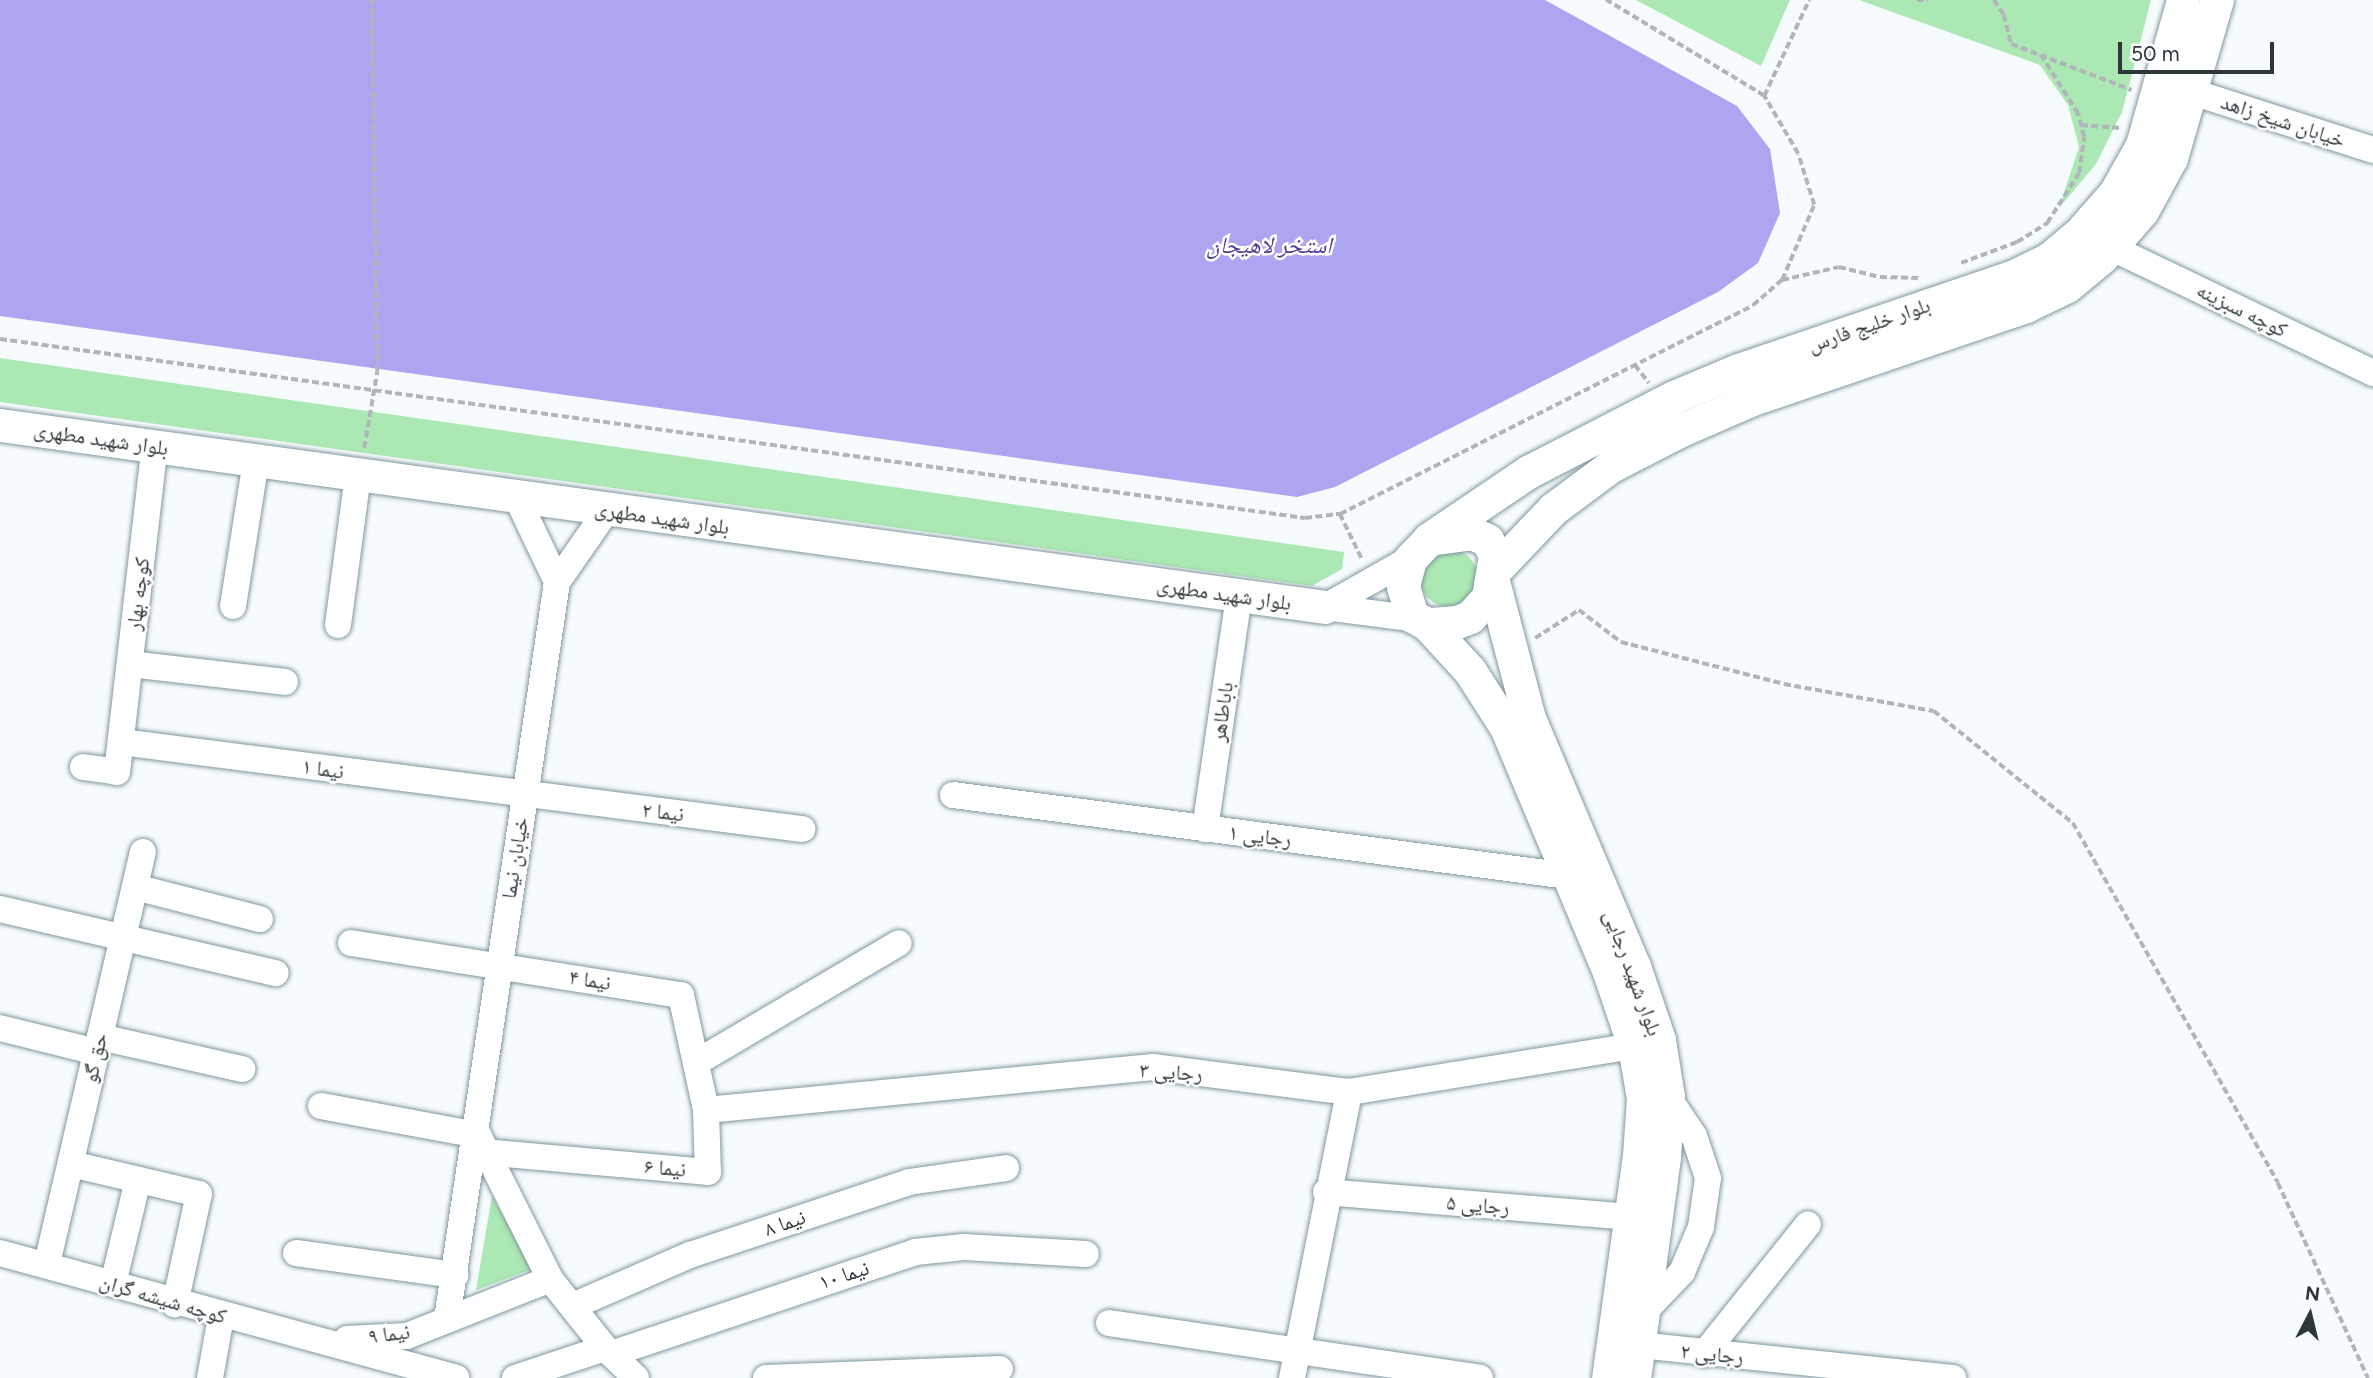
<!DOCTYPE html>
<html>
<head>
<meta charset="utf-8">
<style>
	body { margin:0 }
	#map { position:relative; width:2373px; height:1378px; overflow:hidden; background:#f6fbfd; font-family:Figtree,"Noto Naskh Arabic",sans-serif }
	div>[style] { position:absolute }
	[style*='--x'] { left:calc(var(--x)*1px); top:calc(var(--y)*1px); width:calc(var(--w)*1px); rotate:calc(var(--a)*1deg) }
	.green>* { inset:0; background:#abe8b3 }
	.round { border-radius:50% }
	.water>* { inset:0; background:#aca5f0 }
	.path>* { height:3.5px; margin-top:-1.75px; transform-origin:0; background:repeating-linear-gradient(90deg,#afb5b8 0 7px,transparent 0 10.5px) }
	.roads { filter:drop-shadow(0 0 2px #81979e) drop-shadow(0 0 2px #81979e) }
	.minor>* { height:26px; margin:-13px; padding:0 13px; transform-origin:13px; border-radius:13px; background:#fff }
	.major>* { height:33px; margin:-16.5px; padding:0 16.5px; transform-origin:16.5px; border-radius:16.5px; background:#fff }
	span { translate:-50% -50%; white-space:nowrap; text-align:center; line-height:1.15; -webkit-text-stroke:5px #fff; paint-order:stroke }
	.street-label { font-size:21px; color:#2d3639 }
	.water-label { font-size:23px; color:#4d3e94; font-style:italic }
	.north { position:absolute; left:2275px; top:1280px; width:70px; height:70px; -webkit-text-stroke:5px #fff; paint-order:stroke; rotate:7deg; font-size:19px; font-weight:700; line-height:28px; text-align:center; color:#2d3639 }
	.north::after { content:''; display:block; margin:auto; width:24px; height:32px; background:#2d3639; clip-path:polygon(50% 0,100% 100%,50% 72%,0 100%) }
	.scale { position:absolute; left:2118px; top:42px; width:156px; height:32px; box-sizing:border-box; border:4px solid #2d3639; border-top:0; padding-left:9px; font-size:21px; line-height:24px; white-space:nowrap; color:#2d3639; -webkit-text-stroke:5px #fff; paint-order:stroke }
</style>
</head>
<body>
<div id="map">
	<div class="green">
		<div style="clip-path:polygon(1636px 0,1790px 0,1761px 66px)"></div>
		<div style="clip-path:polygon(1859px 0,2151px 0,2122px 112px,2096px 164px,2059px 208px,2079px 147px,2068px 105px,2040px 65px)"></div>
		<div style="clip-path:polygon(0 358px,1344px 552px,1342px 569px,1312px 586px,0 402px)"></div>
		<div class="round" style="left:1420px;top:549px;width:58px;height:58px"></div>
		<div style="clip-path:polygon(492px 1196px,532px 1269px,476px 1290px)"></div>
	</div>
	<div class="water">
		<div style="clip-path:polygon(0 0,1545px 0,1737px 106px,1770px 149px,1780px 213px,1758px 263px,1718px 292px,1335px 487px,1297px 497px,0 316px)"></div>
	</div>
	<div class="path">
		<div style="--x:1917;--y:0;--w:11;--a:0"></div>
		<div style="--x:1994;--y:0;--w:18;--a:56"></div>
		<div style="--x:2004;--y:15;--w:30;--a:76"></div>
		<div style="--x:2011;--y:44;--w:129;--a:20.8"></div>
		<div style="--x:1764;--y:96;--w:106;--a:-64.9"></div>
		<div style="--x:2081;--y:125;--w:40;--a:4.3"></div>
		<div style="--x:1961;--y:263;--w:60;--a:-20.6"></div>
		<div style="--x:2017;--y:242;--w:36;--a:-32"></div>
		<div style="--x:2047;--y:223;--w:59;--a:-57.4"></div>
		<div style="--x:2079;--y:173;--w:36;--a:-82"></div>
		<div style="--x:2084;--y:137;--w:24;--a:-105"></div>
		<div style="--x:2078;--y:114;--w:71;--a:-122.3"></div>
		<div style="--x:1782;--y:280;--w:58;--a:-12.8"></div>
		<div style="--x:1839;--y:267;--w:42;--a:13.7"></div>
		<div style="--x:1880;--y:277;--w:41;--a:1.4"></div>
		<div style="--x:0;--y:339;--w:1317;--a:7.81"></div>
		<div style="--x:1305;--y:518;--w:35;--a:-7"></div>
		<div style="--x:1340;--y:514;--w:463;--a:-26.8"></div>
		<div style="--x:1753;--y:305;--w:38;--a:-41"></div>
		<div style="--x:1782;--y:280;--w:82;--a:-66.9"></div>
		<div style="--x:1814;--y:205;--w:53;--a:-107.4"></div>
		<div style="--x:1798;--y:154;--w:67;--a:-120.4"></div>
		<div style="--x:1764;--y:96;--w:185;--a:-148.7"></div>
		<div style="--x:1635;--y:365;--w:23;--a:52"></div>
		<div style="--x:364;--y:448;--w:77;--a:-80.3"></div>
		<div style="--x:377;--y:372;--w:372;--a:-90.8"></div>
		<div style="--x:1340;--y:514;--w:50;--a:63.9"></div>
		<div style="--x:1535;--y:638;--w:52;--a:-32.5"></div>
		<div style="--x:1579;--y:610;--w:53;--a:37.3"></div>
		<div style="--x:1621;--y:642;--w:168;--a:14.4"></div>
		<div style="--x:1784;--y:684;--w:152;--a:10.2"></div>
		<div style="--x:1934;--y:711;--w:179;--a:38.9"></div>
		<div style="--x:2073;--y:823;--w:414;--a:60.3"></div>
		<div style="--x:2278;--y:1183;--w:215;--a:65.2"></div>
	</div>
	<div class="roads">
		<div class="minor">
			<div style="--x:2171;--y:85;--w:212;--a:17.8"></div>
			<div style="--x:2110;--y:247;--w:292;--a:25.6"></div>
			<div style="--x:517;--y:498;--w:93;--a:64.5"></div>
			<div style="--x:233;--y:606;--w:148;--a:-81"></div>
			<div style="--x:1325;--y:607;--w:98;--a:-29.5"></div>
			<div style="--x:1325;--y:607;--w:94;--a:7.4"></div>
			<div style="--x:338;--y:625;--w:151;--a:-82.4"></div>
			<div style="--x:130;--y:664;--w:156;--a:6.6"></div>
			<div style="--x:121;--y:742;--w:687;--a:7.28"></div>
			<div style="--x:83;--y:767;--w:34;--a:8"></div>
			<div style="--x:117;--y:772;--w:328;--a:-83.4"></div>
			<div style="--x:953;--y:795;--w:620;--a:7.5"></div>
			<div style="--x:1205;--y:829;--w:236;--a:-81.7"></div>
			<div style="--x:135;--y:887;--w:129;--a:14.4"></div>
			<div style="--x:0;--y:909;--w:283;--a:13.1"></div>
			<div style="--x:351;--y:943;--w:334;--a:9"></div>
			<div style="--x:681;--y:995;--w:118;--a:77.7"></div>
			<div style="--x:706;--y:1110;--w:62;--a:88.2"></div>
			<div style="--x:708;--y:1172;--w:224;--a:-174.9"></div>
			<div style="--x:0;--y:1028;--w:99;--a:14"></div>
			<div style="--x:100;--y:1037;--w:146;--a:12.7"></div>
			<div style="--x:697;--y:1062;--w:234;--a:-30.5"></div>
			<div style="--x:321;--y:1106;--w:160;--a:10.5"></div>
			<div style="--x:706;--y:1110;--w:449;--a:-5.5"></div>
			<div style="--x:1153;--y:1067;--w:198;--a:7.3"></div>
			<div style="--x:1349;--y:1092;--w:289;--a:-9.2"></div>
			<div style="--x:480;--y:1139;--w:157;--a:63.4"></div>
			<div style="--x:550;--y:1279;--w:88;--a:51.4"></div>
			<div style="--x:605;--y:1348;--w:43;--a:44.1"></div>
			<div style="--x:71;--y:1164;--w:131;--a:13.2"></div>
			<div style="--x:199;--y:1194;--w:113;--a:102.3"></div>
			<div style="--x:1326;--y:1192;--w:305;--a:4.7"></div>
			<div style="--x:0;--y:1253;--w:473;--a:15.3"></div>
			<div style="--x:296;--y:1253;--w:161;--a:7.9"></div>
			<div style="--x:47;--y:1264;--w:423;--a:-76.9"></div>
			<div style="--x:113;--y:1284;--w:107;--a:-76.5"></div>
			<div style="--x:573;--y:1306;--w:128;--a:-23.6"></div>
			<div style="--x:690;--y:1255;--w:231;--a:-18.4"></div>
			<div style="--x:909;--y:1182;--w:98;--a:-8.2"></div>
			<div style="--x:1643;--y:1313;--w:57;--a:-46.4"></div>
			<div style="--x:1682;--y:1272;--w:49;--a:-67.1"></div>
			<div style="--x:1701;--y:1227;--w:49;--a:-81.9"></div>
			<div style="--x:1708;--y:1178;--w:44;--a:-108.4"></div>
			<div style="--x:1694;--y:1136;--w:47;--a:-123.7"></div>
			<div style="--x:447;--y:1319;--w:745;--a:-81.51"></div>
			<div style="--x:557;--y:582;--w:88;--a:-55.2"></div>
			<div style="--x:1109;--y:1323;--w:375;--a:8.4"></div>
			<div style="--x:347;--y:1339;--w:60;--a:-2.9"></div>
			<div style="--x:407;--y:1336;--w:154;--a:-21.7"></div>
			<div style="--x:1639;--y:1345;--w:316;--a:6"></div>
			<div style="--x:611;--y:1354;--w:321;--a:-18.5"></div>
			<div style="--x:915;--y:1252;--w:49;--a:-5.8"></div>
			<div style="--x:964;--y:1247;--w:122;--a:3.3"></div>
			<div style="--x:1704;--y:1354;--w:166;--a:-51.3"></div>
			<div style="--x:210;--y:1378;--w:62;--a:-79.8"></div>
			<div style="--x:515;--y:1378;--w:95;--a:-18.4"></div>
			<div style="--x:766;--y:1378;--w:234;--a:-2.2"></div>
			<div style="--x:1292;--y:1378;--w:292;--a:-78.7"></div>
		</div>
		<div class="major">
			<div style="--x:0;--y:425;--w:1337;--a:7.82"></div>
			<div style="--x:1472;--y:533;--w:17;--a:25"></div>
			<div style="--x:1487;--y:540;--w:17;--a:62"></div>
			<div style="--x:1495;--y:555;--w:43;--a:99.5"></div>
			<div style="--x:1488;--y:597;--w:27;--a:132"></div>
			<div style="--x:1470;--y:617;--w:14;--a:159"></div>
			<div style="--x:1457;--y:622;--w:30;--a:176"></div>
			<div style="--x:1427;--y:624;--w:17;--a:-152"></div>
			<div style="--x:1412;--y:616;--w:31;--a:-107"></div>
			<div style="--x:1403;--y:586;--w:28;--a:-75"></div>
			<div style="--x:1410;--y:559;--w:28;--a:-46"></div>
			<div style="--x:1429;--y:539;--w:43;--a:-7.9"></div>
			<div style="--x:1429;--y:539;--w:120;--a:-34.1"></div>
			<div style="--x:1528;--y:472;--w:164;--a:-27.2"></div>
			<div style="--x:1674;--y:397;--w:69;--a:-22.9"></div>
			<div style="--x:1738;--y:370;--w:292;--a:-18.8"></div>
			<div style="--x:2014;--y:276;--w:39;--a:-26"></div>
			<div style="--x:2049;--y:259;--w:39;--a:-40"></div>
			<div style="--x:2079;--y:234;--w:55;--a:-48.7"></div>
			<div style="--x:2115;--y:193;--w:55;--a:-60.6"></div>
			<div style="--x:2142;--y:145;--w:151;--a:-74.2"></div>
			<div style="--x:1495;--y:570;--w:84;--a:-46.4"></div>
			<div style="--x:1553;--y:509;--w:72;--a:-36.6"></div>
			<div style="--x:1611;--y:466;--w:79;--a:-27.2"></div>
			<div style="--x:1681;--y:430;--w:75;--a:-23.5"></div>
			<div style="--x:1750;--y:400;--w:292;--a:-18.8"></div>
			<div style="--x:2026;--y:306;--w:46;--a:-26"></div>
			<div style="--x:2067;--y:286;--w:45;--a:-39.6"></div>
			<div style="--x:2102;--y:257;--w:61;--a:-49"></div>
			<div style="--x:2142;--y:211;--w:60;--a:-61.3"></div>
			<div style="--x:2171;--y:158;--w:165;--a:-73.8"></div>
			<div style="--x:1494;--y:585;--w:138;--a:75.3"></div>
			<div style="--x:1529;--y:718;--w:269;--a:67.1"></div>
			<div style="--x:1634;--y:966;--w:78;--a:71.3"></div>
			<div style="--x:1659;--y:1040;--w:58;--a:81"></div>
			<div style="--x:1668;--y:1097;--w:60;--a:93.8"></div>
			<div style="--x:1664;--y:1157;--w:223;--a:97.7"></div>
			<div style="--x:1427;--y:624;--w:64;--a:47.5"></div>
			<div style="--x:1470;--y:671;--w:67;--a:57.3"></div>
			<div style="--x:1506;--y:727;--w:269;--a:67.2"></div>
			<div style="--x:1610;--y:975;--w:75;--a:71.3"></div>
			<div style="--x:1634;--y:1046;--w:53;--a:80.2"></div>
			<div style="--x:1643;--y:1098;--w:57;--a:94"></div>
			<div style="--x:1639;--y:1155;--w:225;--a:97.9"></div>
		</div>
	</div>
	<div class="street-label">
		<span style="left:2283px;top:121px;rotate:18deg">خیابان شیخ زاهد</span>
		<span style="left:2242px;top:310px;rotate:26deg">کوچه سبزینه</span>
		<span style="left:1869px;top:325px;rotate:-19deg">بلوار خلیج فارس</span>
		<span style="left:101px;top:439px;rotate:8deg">بلوار شهید مطهری</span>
		<span style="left:662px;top:518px;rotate:8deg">بلوار شهید مطهری</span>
		<span style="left:138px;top:594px;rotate:-83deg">کوچه بهار</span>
		<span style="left:1224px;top:594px;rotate:8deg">بلوار شهید مطهری</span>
		<span style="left:1222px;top:712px;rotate:-82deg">باباطاهر</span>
		<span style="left:323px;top:769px;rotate:8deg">نیما ۱</span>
		<span style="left:663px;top:812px;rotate:7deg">نیما ۲</span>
		<span style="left:1260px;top:836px;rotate:7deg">رجایی ۱</span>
		<span style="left:515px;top:858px;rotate:-81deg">خیابان نیما</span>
		<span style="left:1633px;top:973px;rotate:70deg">بلوار شهید رجایی</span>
		<span style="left:590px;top:980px;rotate:9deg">نیما ۴</span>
		<span style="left:95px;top:1058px;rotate:-77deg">حق گو</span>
		<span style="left:1171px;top:1072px;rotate:4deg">رجایی ۳</span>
		<span style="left:665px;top:1168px;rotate:5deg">نیما ۶</span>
		<span style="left:1478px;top:1205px;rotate:5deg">رجایی ۵</span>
		<span style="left:785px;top:1223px;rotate:-19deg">نیما ۸</span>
		<span style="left:844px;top:1275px;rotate:-18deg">نیما ۱۰</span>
		<span style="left:163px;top:1299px;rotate:16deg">کوچه شیشه گران</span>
		<span style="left:389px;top:1334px;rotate:-7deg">نیما ۹</span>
		<span style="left:1712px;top:1354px;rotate:6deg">رجایی ۲</span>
	</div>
	<div class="water-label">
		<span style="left:1269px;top:245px">استخر لاهیجان</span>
	</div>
	<div class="north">N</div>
	<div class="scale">50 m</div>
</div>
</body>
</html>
